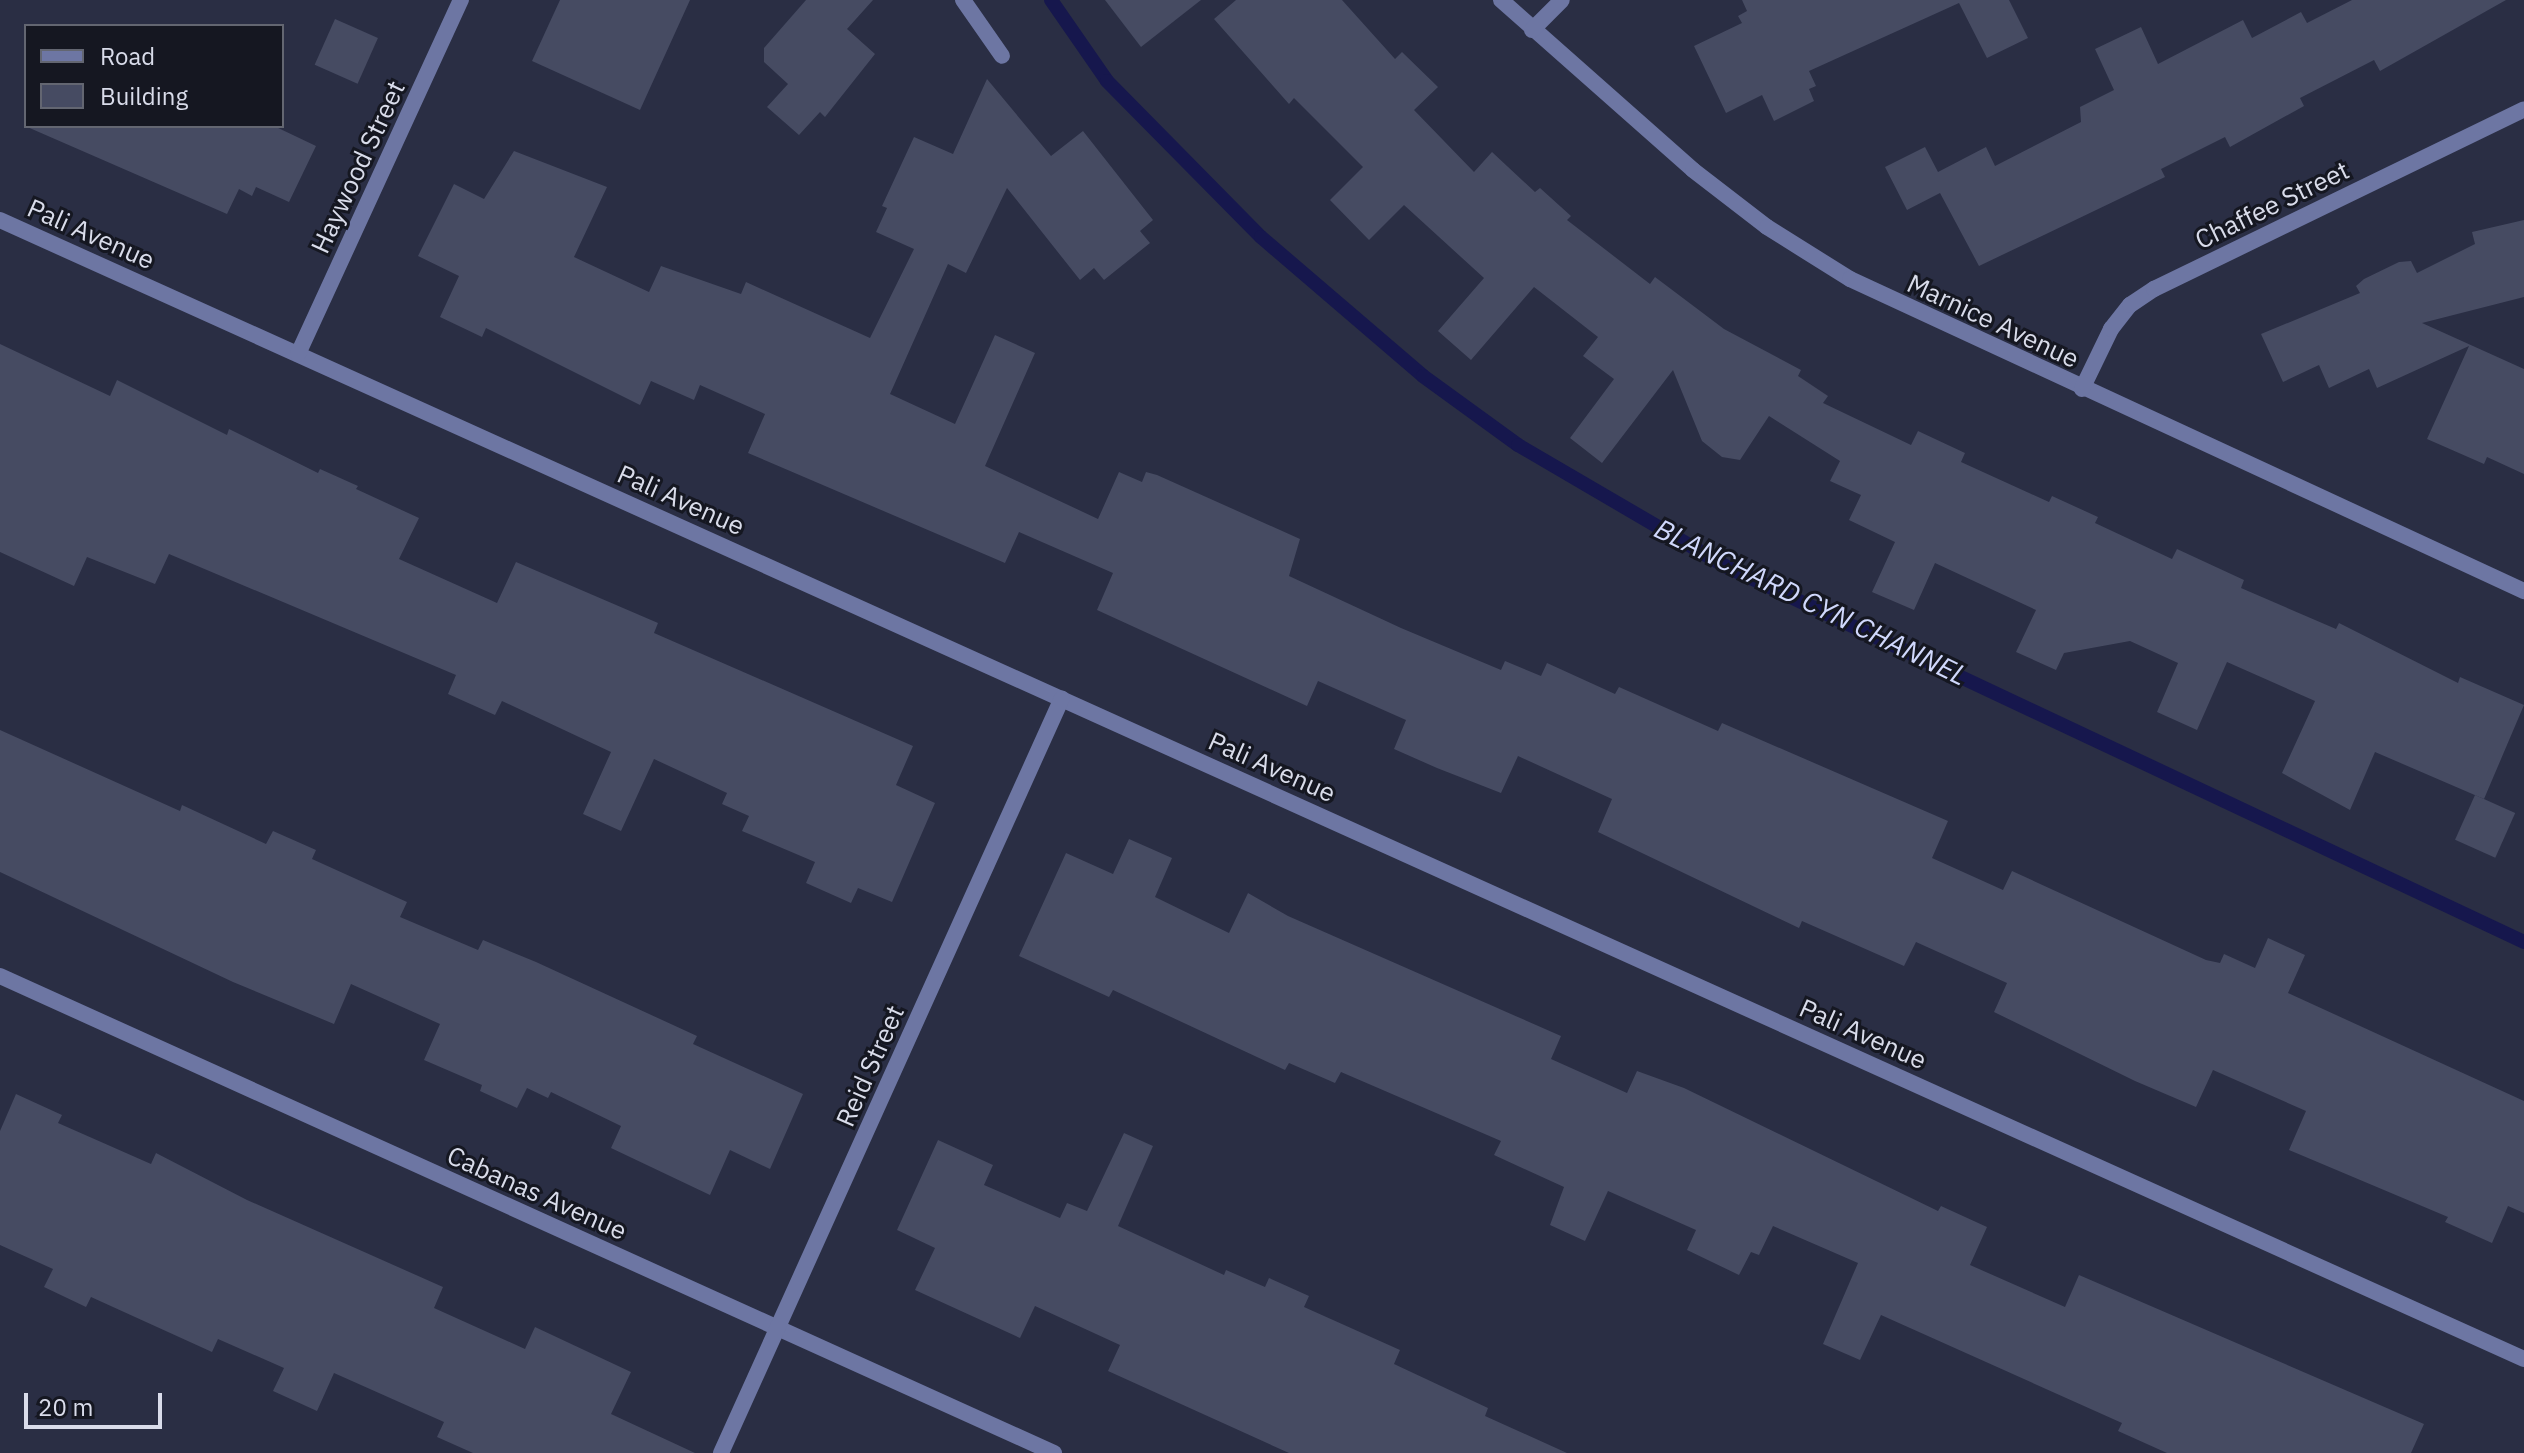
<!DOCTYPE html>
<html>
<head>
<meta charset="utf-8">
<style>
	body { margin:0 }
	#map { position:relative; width:2524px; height:1453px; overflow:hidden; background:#2a2e44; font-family:"IBM Plex Sans",sans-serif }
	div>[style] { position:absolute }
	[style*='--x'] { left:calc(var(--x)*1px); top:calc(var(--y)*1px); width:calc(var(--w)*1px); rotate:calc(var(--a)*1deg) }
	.stream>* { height:14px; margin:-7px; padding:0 7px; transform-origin:7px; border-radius:7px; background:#16174d }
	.building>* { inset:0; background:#464b62; transform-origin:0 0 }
	.street>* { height:16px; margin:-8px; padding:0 8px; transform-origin:8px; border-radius:8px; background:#6d76a3 }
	span { translate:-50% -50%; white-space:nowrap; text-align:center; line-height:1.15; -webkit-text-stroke:6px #151721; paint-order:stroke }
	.street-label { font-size:26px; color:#d9dcea }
	.water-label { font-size:28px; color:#d0d8fc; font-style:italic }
	.legend { position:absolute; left:24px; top:24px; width:260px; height:104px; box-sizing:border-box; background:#151721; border:2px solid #636671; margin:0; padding:10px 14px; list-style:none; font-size:24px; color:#d9dcea }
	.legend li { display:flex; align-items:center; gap:16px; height:40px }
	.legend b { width:40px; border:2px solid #636671 }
	.scale { position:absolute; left:24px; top:1393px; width:138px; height:36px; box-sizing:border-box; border:4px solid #d9dcea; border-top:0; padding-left:10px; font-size:24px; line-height:28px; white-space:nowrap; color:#d9dcea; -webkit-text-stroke:6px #151721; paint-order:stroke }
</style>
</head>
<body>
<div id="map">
	<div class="stream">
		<div style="--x:1051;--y:0;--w:98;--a:55.3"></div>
		<div style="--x:1107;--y:81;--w:219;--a:45.4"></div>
		<div style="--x:1261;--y:237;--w:213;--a:40.6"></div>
		<div style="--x:1423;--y:376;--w:117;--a:36"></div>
		<div style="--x:1518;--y:445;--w:240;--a:30.3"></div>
		<div style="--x:1725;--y:566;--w:883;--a:25.2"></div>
	</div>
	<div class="building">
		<div style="clip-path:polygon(560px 0,690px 0,640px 110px,532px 61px)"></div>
		<div style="clip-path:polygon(806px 0,873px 0,847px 29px,875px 54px,825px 117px,820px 112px,799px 135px,767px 107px,788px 84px,764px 62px,764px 48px)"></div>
		<div style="clip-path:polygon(1105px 0,1201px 0,1141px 47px)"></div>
		<div style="clip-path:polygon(1236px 0,1342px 0,1395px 59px,1402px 52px,1438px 87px,1414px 110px,1474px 172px,1492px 152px,1535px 192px,1540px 188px,1571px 216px,1567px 220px,1650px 284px,1655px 277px,1724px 329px,1801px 370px,1798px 376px,1828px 396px,1823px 403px,1911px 445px,1918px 431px,1965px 453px,1961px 462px,2049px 502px,2052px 496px,2098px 517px,2095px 523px,2172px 559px,2177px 549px,2244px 580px,2241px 588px,2336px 629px,2339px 623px,2458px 683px,2460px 677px,2524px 705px,2484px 799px,2375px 752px,2350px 810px,2282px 773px,2315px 701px,2227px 662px,2197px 730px,2157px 712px,2178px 663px,2130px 641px,2064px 653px,2056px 670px,2016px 652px,2036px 610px,1935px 563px,1914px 610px,1872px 592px,1895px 542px,1849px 520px,1861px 495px,1830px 481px,1840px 461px,1769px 416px,1740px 460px,1722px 457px,1702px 441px,1673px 370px,1602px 463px,1570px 438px,1614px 379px,1583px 356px,1598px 337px,1534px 287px,1471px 360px,1438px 331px,1484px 278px,1404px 205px,1369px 240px,1330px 200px,1363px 167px,1294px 98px,1289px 104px,1214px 19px)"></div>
		<div style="clip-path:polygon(1742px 0,2009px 0,2028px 38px,1987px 58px,1959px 3px,1809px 71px,1816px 86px,1809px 89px,1814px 101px,1774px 121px,1762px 95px,1726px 113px,1694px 46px,1742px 23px,1738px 16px,1747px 11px)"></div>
		<div style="clip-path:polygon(2352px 0,2506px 0,2380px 71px,2374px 60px,2300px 98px,2304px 106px,2230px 147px,2225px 137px,2161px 169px,2165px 177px,1979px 266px,1940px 193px,1907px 210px,1885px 167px,1925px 147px,1938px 172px,1986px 147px,1995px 166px,2081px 122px,2080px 107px,2114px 90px,2095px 49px,2141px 27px,2158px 64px,2243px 20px,2252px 38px,2301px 12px,2307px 23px)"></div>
		<div style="left:335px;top:19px;width:47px;height:50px;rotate:24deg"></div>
		<div style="clip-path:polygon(987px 79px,1051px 156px,1083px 131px,1153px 220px,1140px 231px,1150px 243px,1104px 280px,1094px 268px,1080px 280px,1007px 188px,966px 273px,948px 264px,890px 394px,955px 424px,995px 335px,1035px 353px,985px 466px,1098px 519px,1119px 472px,1142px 482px,1146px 472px,1157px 475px,1300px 539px,1289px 576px,1401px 628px,1501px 670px,1505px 661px,1541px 676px,1547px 663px,1615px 694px,1619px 687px,1718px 731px,1722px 723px,1948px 821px,1932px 858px,2003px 890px,2012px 871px,2206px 960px,2220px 963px,2224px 954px,2255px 968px,2268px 938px,2305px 955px,2288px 993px,2524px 1101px,2524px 1213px,2508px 1206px,2492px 1243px,2445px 1222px,2448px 1217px,2289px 1150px,2306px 1111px,2213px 1070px,2196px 1107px,2135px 1081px,1994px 1012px,2007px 983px,1916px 942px,1904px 966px,1802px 921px,1799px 928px,1598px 832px,1612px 799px,1518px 756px,1501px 793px,1437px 768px,1394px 749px,1406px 720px,1318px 681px,1307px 706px,1097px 610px,1113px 573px,1019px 532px,1005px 563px,748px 453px,765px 414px,700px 385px,694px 400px,651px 381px,640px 405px,486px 328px,482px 337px,440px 317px,459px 276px,418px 256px,454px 184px,484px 199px,514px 151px,607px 187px,574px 257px,649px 292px,661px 266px,741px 294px,746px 282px,870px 338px,914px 249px,876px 232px,887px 208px,882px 206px,914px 137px,953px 154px)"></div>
		<div style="clip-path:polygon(25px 126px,274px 126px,316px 146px,289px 202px,256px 187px,252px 196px,239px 189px,227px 214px)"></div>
		<div style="clip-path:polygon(2524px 220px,2524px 297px,2422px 323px,2524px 369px,2524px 474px,2487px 457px,2484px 464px,2427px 439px,2469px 346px,2377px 388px,2369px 369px,2329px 388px,2319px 365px,2283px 382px,2261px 334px,2360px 293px,2356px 286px,2364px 279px,2399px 262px,2411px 261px,2417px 273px,2475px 244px,2472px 232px)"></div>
		<div style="clip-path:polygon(0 344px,110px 396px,117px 380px,227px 435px,229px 429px,318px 473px,320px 469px,358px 486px,356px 489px,419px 518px,399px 559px,497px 603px,516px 562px,658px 623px,654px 633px,913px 746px,896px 785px,935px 803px,892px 902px,858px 888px,851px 903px,806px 883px,815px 862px,742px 831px,749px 816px,722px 804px,727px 793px,654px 759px,621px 831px,583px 814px,611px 752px,502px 701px,495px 715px,448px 694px,456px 675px,169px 554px,155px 584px,87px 557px,74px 586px,0 552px)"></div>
		<div style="clip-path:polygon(0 730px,180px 811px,182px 805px,266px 844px,273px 831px,316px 850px,312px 859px,407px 902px,400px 917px,478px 950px,483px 940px,536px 962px,697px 1036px,693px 1044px,803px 1094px,770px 1169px,730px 1150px,710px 1195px,611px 1148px,621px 1126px,551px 1092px,548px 1098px,527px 1088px,517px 1108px,480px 1091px,482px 1085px,424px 1060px,440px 1024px,351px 984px,334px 1024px,233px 982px,0 872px)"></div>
		<div style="left:2475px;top:795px;width:44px;height:49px;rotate:24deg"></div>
		<div style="clip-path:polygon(1129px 839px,1172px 858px,1155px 897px,1229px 933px,1248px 893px,1288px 916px,1561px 1036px,1551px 1059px,1627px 1093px,1637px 1071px,1684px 1088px,1938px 1211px,1941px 1206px,1987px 1227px,1970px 1265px,2065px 1307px,2079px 1275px,2424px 1424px,2411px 1453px,2167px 1453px,2118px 1431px,2122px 1423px,1881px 1315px,1860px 1360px,1823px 1344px,1858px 1263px,1773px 1226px,1759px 1255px,1751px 1252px,1739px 1275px,1687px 1250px,1696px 1230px,1608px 1191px,1585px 1241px,1550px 1225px,1564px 1187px,1494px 1155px,1501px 1141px,1341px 1072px,1335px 1083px,1289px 1063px,1285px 1070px,1113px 990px,1109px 997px,1019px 956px,1066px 853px,1113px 874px)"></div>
		<div style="clip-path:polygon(16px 1094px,62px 1115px,58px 1123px,151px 1164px,156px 1153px,247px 1200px,443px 1287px,434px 1308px,525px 1349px,535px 1327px,631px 1372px,611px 1414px,695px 1453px,473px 1453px,437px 1437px,444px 1422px,334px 1373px,317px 1411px,273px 1391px,284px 1368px,218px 1339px,212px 1352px,91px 1297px,86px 1307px,44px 1287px,53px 1269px,0 1245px,0 1131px)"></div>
		<div style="clip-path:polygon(1124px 1133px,1153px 1146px,1118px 1226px,1224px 1275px,1226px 1270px,1265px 1287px,1269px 1278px,1309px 1296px,1304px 1307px,1400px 1350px,1394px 1364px,1488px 1408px,1485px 1416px,1567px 1453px,1289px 1453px,1108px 1371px,1120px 1345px,1035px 1306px,1020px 1338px,915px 1290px,935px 1248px,897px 1230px,938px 1140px,993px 1165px,984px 1185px,1060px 1218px,1067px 1203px,1087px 1211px)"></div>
	</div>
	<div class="street">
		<div style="--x:963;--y:0;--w:68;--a:55.1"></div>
		<div style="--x:1501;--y:0;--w:256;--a:41.5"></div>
		<div style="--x:1693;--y:170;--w:93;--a:37.6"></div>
		<div style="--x:1767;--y:227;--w:98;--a:32.1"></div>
		<div style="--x:1850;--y:279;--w:743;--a:24.84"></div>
		<div style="--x:1532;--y:30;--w:42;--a:-45"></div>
		<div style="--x:0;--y:220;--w:2769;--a:24.29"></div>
		<div style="--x:298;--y:354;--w:390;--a:-65.3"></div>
		<div style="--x:2082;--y:389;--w:67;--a:-64.2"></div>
		<div style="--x:2111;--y:329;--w:31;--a:-52"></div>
		<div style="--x:2130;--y:305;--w:29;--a:-34"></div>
		<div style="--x:2154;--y:289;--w:411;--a:-25.9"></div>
		<div style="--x:0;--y:976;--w:1157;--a:24.35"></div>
		<div style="--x:721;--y:1453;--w:828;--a:-65.69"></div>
	</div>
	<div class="street-label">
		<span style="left:358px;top:167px;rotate:-65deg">Haywood Street</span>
		<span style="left:2272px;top:205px;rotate:-26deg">Chaffee Street</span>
		<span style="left:91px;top:234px;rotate:24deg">Pali Avenue</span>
		<span style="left:1993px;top:321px;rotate:25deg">Marnice Avenue</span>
		<span style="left:681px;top:500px;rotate:24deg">Pali Avenue</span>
		<span style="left:1272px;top:767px;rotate:24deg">Pali Avenue</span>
		<span style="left:1863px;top:1034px;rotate:24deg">Pali Avenue</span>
		<span style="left:870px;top:1066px;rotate:-66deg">Reid Street</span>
		<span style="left:537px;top:1193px;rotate:24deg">Cabanas Avenue</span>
	</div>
	<div class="water-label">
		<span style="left:1811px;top:602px;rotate:26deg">BLANCHARD CYN CHANNEL</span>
	</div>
	<ul class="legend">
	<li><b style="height:10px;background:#6d76a3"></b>Road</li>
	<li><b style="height:22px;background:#464b62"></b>Building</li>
	</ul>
	<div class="scale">20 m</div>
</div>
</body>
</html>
